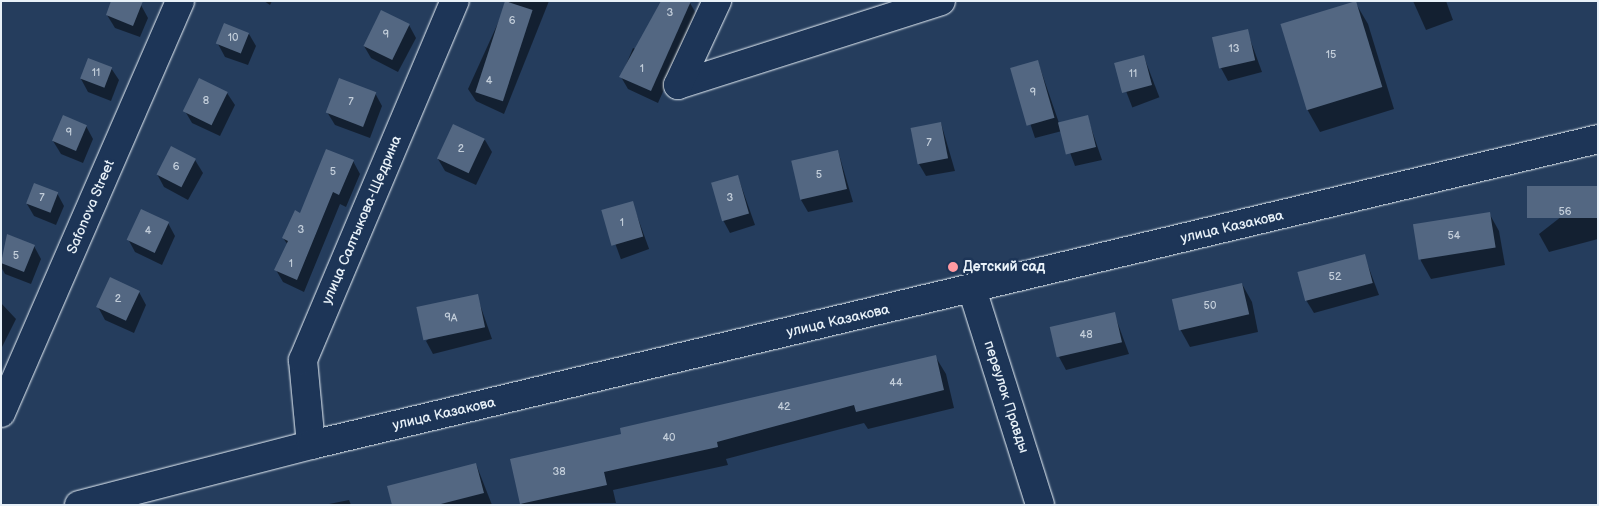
<!DOCTYPE html>
<html>
<head>
<meta charset="utf-8">
<style>
	body { margin:0 }
	#map { position:relative; width:1599px; height:506px; overflow:hidden; background:#253d5d; font-family:"Balsamiq Sans",sans-serif }
	div>[style] { position:absolute }
	[style*='--x'] { left:calc(var(--x)*1px); top:calc(var(--y)*1px); width:calc(var(--w)*1px); rotate:calc(var(--a)*1deg) }
	.shadow>* { inset:0; background:#0007; transform-origin:0 0 }
	.building>* { inset:0; background:#536782; transform-origin:0 0 }
	.roads { filter:drop-shadow(0 0 1px #e8f1f8) drop-shadow(0 0 1px #e8f1f8) }
	.minor>* { height:28px; margin:-14px; padding:0 14px; transform-origin:14px; border-radius:14px; background:#1d3557 }
	.major>* { height:28px; margin:-14px; padding:0 14px; transform-origin:14px; border-radius:14px; background:#1d3557 }
	.dots>* { width:14px; height:14px; translate:-50% -50%; box-sizing:border-box; border:2px solid #1d3557; border-radius:50% }
	span { translate:-50% -50%; white-space:nowrap; text-align:center; line-height:1.15; -webkit-text-stroke:5px #1d3557; paint-order:stroke }
	.number-label { font-size:11px; color:#c3ceda }
	.number-label span { -webkit-text-stroke-width:0 }
	.street-label { font-size:14px; color:#e8f1f8 }
	.poi-label { font-size:14px; color:#e8f1f8; font-weight:700 }
	.left { translate:0 -50%; text-align:left }
	.frame { position:absolute; inset:0; border:2px solid #e8f1f8; pointer-events:none }
</style>
</head>
<body>
<div id="map">
	<div class="shadow">
		<div style="clip-path:polygon(264px 1px,272px 1px,270px 5px)"></div>
		<div style="clip-path:polygon(508px 1px,549px 1px,504px 114px,476px 101px,468px 89px)"></div>
		<div style="clip-path:polygon(1413px 1px,1446px 1px,1453px 20px,1426px 30px)"></div>
		<div style="clip-path:polygon(1355px 2px,1368px 24px,1394px 109px,1320px 132px,1307px 109px)"></div>
		<div style="clip-path:polygon(690px 3px,697px 15px,658px 103px,628px 89px,621px 77px,633px 48px,638px 50px)"></div>
		<div style="clip-path:polygon(141px 5px,148px 18px,140px 37px,115px 28px,107px 15px)"></div>
		<div style="clip-path:polygon(409px 25px,416px 38px,398px 72px,371px 58px,364px 46px)"></div>
		<div style="clip-path:polygon(1247px 31px,1262px 72px,1228px 81px,1221px 68px)"></div>
		<div style="clip-path:polygon(249px 34px,256px 46px,248px 65px,225px 57px,218px 44px)"></div>
		<div style="left:1144px;top:57px;width:43px;height:29px;rotate:69deg"></div>
		<div style="clip-path:polygon(1038px 62px,1059px 123px,1087px 116px,1102px 160px,1075px 166px,1062px 131px,1035px 138px,1012px 69px)"></div>
		<div style="clip-path:polygon(111px 68px,119px 80px,111px 101px,88px 92px,81px 79px)"></div>
		<div style="clip-path:polygon(227px 93px,235px 105px,220px 136px,192px 123px,185px 111px)"></div>
		<div style="clip-path:polygon(375px 93px,382px 106px,370px 138px,335px 125px,327px 112px)"></div>
		<div style="clip-path:polygon(941px 123px,955px 171px,926px 176px,919px 164px)"></div>
		<div style="clip-path:polygon(86px 126px,93px 139px,83px 163px,61px 154px,53px 141px)"></div>
		<div style="clip-path:polygon(485px 140px,492px 152px,476px 185px,445px 171px,438px 159px)"></div>
		<div style="clip-path:polygon(838px 151px,853px 202px,808px 212px,801px 200px)"></div>
		<div style="clip-path:polygon(195px 160px,203px 173px,188px 200px,164px 187px,157px 174px)"></div>
		<div style="clip-path:polygon(353px 161px,360px 174px,346px 207px,340px 204px,304px 292px,283px 282px,276px 270px,288px 245px,283px 238px)"></div>
		<div style="clip-path:polygon(738px 177px,755px 225px,730px 233px,723px 220px)"></div>
		<div style="clip-path:polygon(1598px 188px,1598px 239px,1549px 252px,1539px 234px)"></div>
		<div style="clip-path:polygon(57px 193px,64px 206px,56px 225px,34px 216px,27px 204px)"></div>
		<div style="left:632px;top:202px;width:50px;height:30px;rotate:70deg"></div>
		<div style="clip-path:polygon(1489px 213px,1499px 231px,1505px 265px,1431px 279px,1421px 261px,1414px 226px)"></div>
		<div style="clip-path:polygon(168px 223px,175px 236px,162px 265px,135px 252px,128px 239px)"></div>
		<div style="clip-path:polygon(8px 236px,34px 246px,41px 259px,31px 284px,5px 274px,1px 267px)"></div>
		<div style="clip-path:polygon(1364px 255px,1379px 295px,1314px 313px,1306px 300px)"></div>
		<div style="clip-path:polygon(1242px 284px,1252px 302px,1258px 332px,1190px 347px,1180px 329px)"></div>
		<div style="clip-path:polygon(139px 292px,146px 305px,134px 333px,105px 320px,98px 307px)"></div>
		<div style="clip-path:polygon(477px 296px,492px 339px,433px 354px,426px 341px)"></div>
		<div style="clip-path:polygon(1px 303px,16px 319px,1px 349px)"></div>
		<div style="clip-path:polygon(1114px 313px,1129px 354px,1066px 370px,1059px 357px)"></div>
		<div style="clip-path:polygon(935px 356px,946px 374px,954px 408px,868px 429px,864px 423px,726px 459px,728px 465px,613px 490px,616px 503px,521px 504px,623px 435px)"></div>
		<div style="clip-path:polygon(476px 464px,492px 505px,393px 505px)"></div>
		<div style="clip-path:polygon(349px 500px,351px 505px,324px 505px)"></div>
	</div>
	<div class="building">
		<div style="clip-path:polygon(111px 1px,143px 1px,133px 26px,106px 15px)"></div>
		<div style="left:505px;top:1px;width:29px;height:96px;rotate:18deg"></div>
		<div style="clip-path:polygon(661px 1px,691px 1px,651px 91px,619px 77px)"></div>
		<div style="left:1356px;top:1px;width:90px;height:79px;rotate:73deg"></div>
		<div style="left:381px;top:10px;width:32px;height:40px;rotate:26deg"></div>
		<div style="left:224px;top:23px;width:27px;height:22px;rotate:22deg"></div>
		<div style="left:1248px;top:29px;width:32px;height:37px;rotate:77deg"></div>
		<div style="left:1144px;top:55px;width:31px;height:31px;rotate:75deg"></div>
		<div style="left:88px;top:58px;width:26px;height:22px;rotate:21deg"></div>
		<div style="left:1038px;top:60px;width:60px;height:29px;rotate:74deg"></div>
		<div style="left:199px;top:78px;width:32px;height:37px;rotate:26deg"></div>
		<div style="left:339px;top:78px;width:40px;height:37px;rotate:21deg"></div>
		<div style="left:63px;top:115px;width:26px;height:28px;rotate:23deg"></div>
		<div style="left:1088px;top:115px;width:33px;height:31px;rotate:76deg"></div>
		<div style="left:941px;top:122px;width:37px;height:31px;rotate:79deg"></div>
		<div style="left:453px;top:124px;width:35px;height:38px;rotate:25deg"></div>
		<div style="left:171px;top:146px;width:28px;height:32px;rotate:27deg"></div>
		<div style="clip-path:polygon(326px 149px,354px 160px,339px 195px,333px 192px,297px 280px,274px 270px,288px 241px,282px 238px,295px 210px,300px 213px)"></div>
		<div style="left:838px;top:150px;width:40px;height:48px;rotate:77deg"></div>
		<div style="left:738px;top:175px;width:40px;height:28px;rotate:74deg"></div>
		<div style="left:34px;top:183px;width:26px;height:22px;rotate:21deg"></div>
		<div style="left:1598px;top:186px;width:32px;height:71px;rotate:90deg"></div>
		<div style="left:633px;top:201px;width:37px;height:33px;rotate:74deg"></div>
		<div style="left:141px;top:209px;width:31px;height:34px;rotate:25deg"></div>
		<div style="left:1490px;top:212px;width:36px;height:78px;rotate:81deg"></div>
		<div style="clip-path:polygon(7px 234px,35px 245px,24px 272px,1px 263px)"></div>
		<div style="left:1365px;top:254px;width:30px;height:70px;rotate:75deg"></div>
		<div style="left:110px;top:277px;width:33px;height:33px;rotate:25deg"></div>
		<div style="left:1242px;top:283px;width:32px;height:72px;rotate:77deg"></div>
		<div style="left:478px;top:294px;width:34px;height:63px;rotate:78deg"></div>
		<div style="left:1115px;top:312px;width:31px;height:67px;rotate:77deg"></div>
		<div style="clip-path:polygon(936px 355px,944px 390px,856px 412px,854px 405px,717px 442px,718px 447px,604px 472px,607px 485px,520px 504px,510px 459px,621px 434px,620px 428px)"></div>
		<div style="clip-path:polygon(476px 463px,484px 493px,437px 505px,392px 505px,387px 486px)"></div>
	</div>
	<div class="roads">
		<div class="minor">
			<div style="--x:678;--y:85;--w:276;--a:-17.7"></div>
			<div style="--x:678;--y:85;--w:93;--a:-65.1"></div>
			<div style="--x:972;--y:289;--w:226;--a:72.5"></div>
			<div style="--x:1;--y:413;--w:449;--a:-66.5"></div>
			<div style="--x:311;--y:445;--w:85;--a:-95.4"></div>
			<div style="--x:303;--y:360;--w:390;--a:-67.1"></div>
		</div>
		<div class="major">
			<div style="--x:79;--y:505;--w:240;--a:-14.5"></div>
			<div style="--x:311;--y:445;--w:1323;--a:-13.37"></div>
		</div>
	</div>
	<div class="dots">
		<div style="left:953px;top:267px;background:#ff9aa2"></div>
	</div>
	<div class="number-label">
		<span style="left:670px;top:13px">3</span>
		<span style="left:512px;top:21px">6</span>
		<span style="left:386px;top:35px">9</span>
		<span style="left:233px;top:38px">10</span>
		<span style="left:1234px;top:49px">13</span>
		<span style="left:1331px;top:55px">15</span>
		<span style="left:642px;top:69px">1</span>
		<span style="left:96px;top:73px">11</span>
		<span style="left:1133px;top:74px">11</span>
		<span style="left:489px;top:81px">4</span>
		<span style="left:1033px;top:93px">9</span>
		<span style="left:206px;top:101px">8</span>
		<span style="left:351px;top:102px">7</span>
		<span style="left:69px;top:133px">9</span>
		<span style="left:929px;top:143px">7</span>
		<span style="left:461px;top:149px">2</span>
		<span style="left:176px;top:167px">6</span>
		<span style="left:333px;top:172px">5</span>
		<span style="left:819px;top:175px">5</span>
		<span style="left:42px;top:198px">7</span>
		<span style="left:730px;top:198px">3</span>
		<span style="left:1565px;top:212px">56</span>
		<span style="left:622px;top:223px">1</span>
		<span style="left:301px;top:230px">3</span>
		<span style="left:148px;top:231px">4</span>
		<span style="left:1454px;top:236px">54</span>
		<span style="left:16px;top:256px">5</span>
		<span style="left:291px;top:264px">1</span>
		<span style="left:1335px;top:277px">52</span>
		<span style="left:118px;top:299px">2</span>
		<span style="left:1210px;top:306px">50</span>
		<span style="left:451px;top:318px">9А</span>
		<span style="left:1086px;top:335px">48</span>
		<span style="left:896px;top:383px">44</span>
		<span style="left:784px;top:407px">42</span>
		<span style="left:669px;top:438px">40</span>
		<span style="left:559px;top:472px">38</span>
	</div>
	<div class="street-label">
		<span style="left:91px;top:207px;rotate:-67deg">Safonova Street</span>
		<span style="left:362px;top:220px;rotate:-67deg">улица Салтыкова-Щедрина</span>
		<span style="left:1232px;top:227px;rotate:-13deg">улица Казакова</span>
		<span style="left:838px;top:321px;rotate:-13deg">улица Казакова</span>
		<span style="left:1006px;top:397px;rotate:72deg">переулок Правды</span>
		<span style="left:444px;top:414px;rotate:-13deg">улица Казакова</span>
	</div>
	<div class="poi-label">
		<span class="left" style="left:963px;top:267px">Детский сад</span>
	</div>
	<div class="frame"></div>
</div>
</body>
</html>
